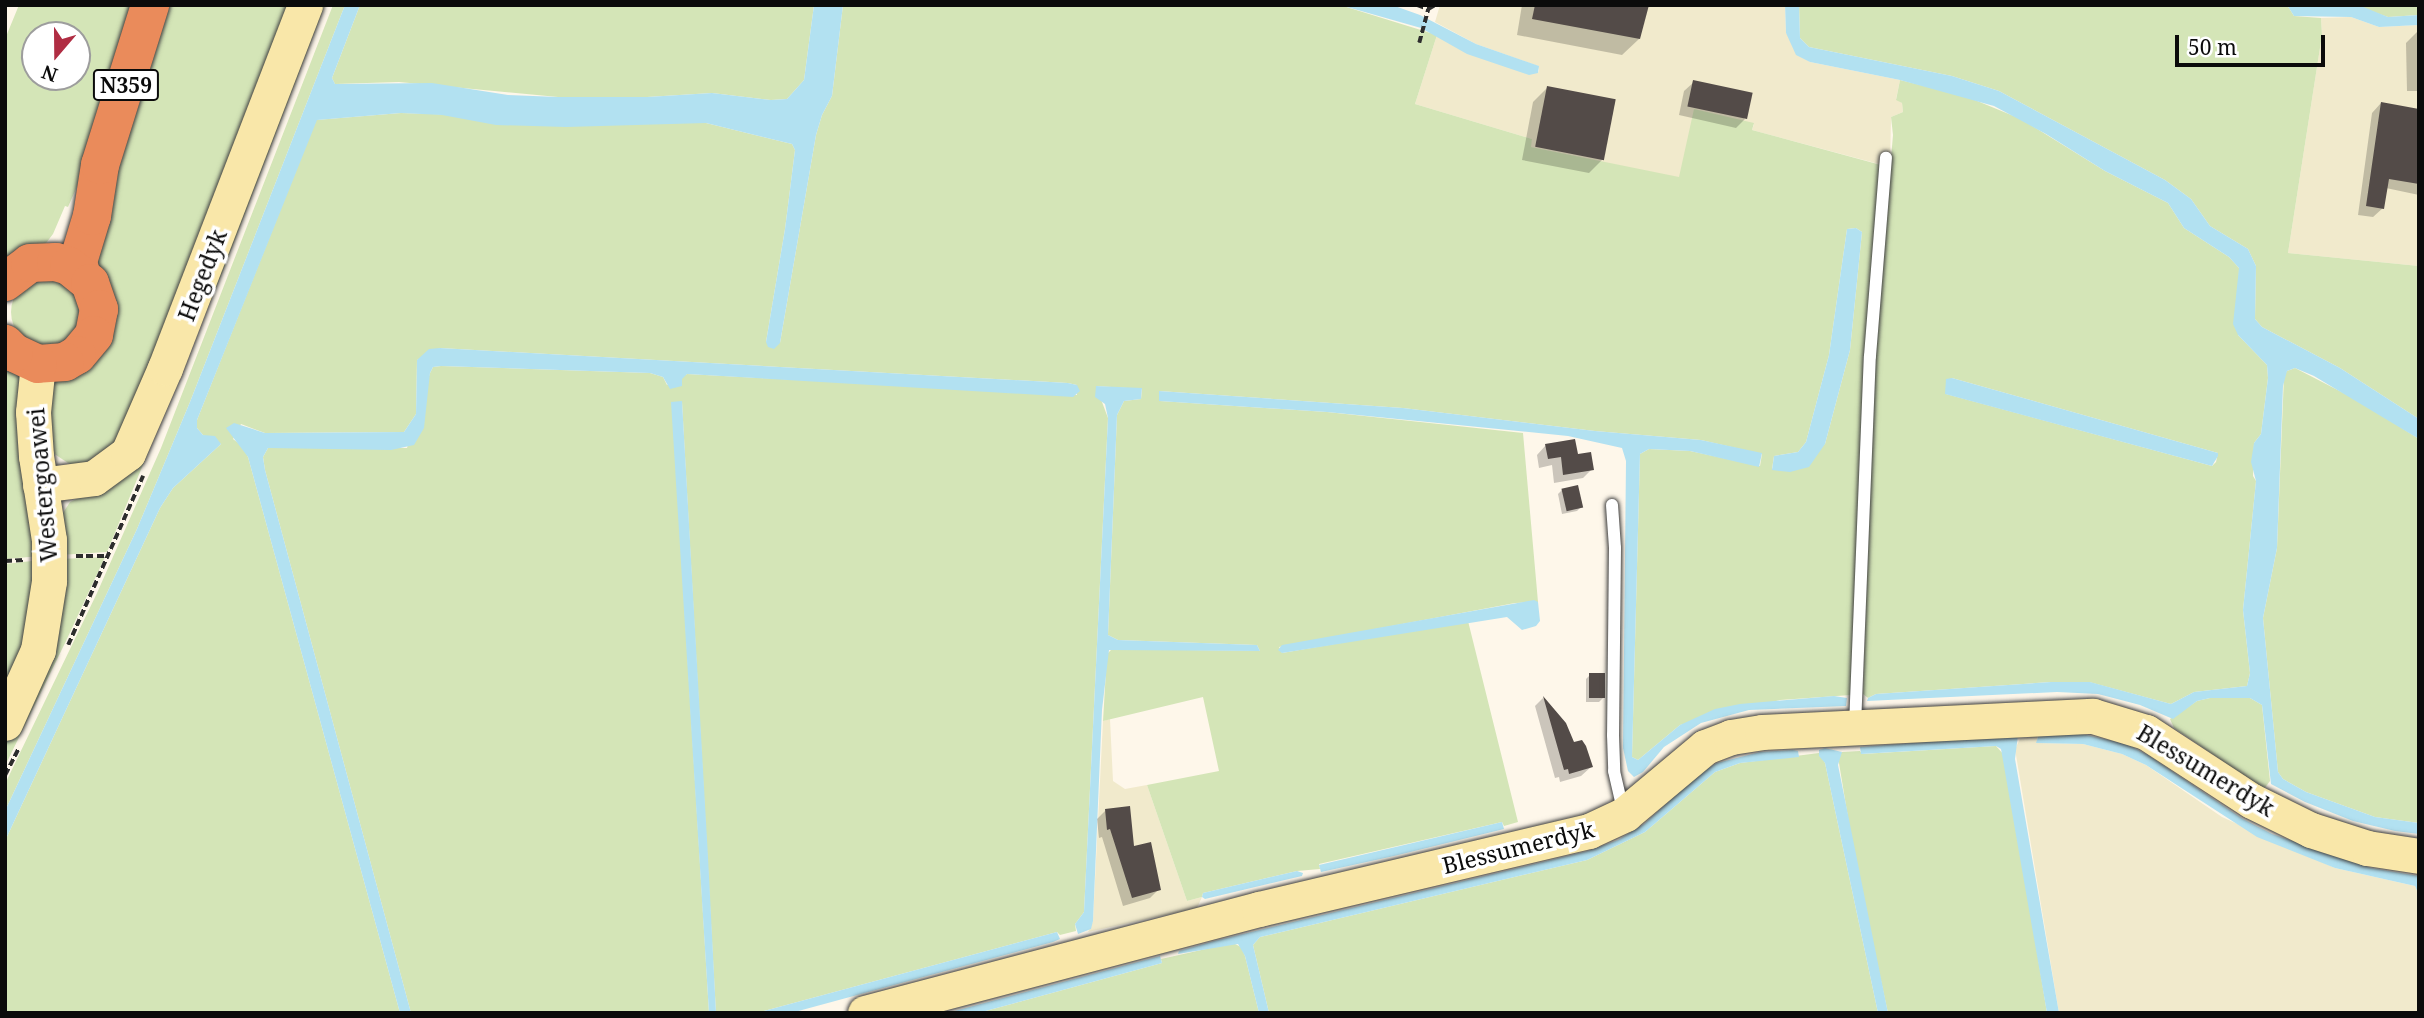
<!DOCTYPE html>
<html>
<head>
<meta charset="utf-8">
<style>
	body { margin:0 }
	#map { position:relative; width:2424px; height:1018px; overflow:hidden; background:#fef7ea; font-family:"Noto Serif",serif }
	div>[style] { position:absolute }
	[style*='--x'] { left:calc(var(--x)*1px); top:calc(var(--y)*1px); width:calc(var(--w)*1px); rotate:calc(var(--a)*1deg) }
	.farmland>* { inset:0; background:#f1eacc }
	.green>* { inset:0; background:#d4e5b7 }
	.round { border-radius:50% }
	.water>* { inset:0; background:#b2e1f1 }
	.shadow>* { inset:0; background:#0003 }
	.building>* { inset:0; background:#534b48; transform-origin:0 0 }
	.path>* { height:3.5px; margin-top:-1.75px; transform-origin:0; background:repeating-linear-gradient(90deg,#2d2d2d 0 7px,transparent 0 10.5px) }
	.roads { filter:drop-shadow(0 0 2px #3e3e3e) drop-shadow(0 0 2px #3e3e3e) }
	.lane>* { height:12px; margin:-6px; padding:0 6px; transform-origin:6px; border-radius:6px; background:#fff }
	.secondary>* { height:35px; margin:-17.5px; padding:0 17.5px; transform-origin:17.5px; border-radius:17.5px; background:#f9e7a9 }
	.highway>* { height:38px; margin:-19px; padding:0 19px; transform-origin:19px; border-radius:19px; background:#ea8b5b }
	span { translate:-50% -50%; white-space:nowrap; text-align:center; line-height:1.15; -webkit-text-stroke:7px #fff; paint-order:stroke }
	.shield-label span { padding:2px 5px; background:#fff; border:2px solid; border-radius:5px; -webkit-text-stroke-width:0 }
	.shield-label { font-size:21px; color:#0b0b0b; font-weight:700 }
	.street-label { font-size:23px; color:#0b0b0b }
	.frame { position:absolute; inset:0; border:7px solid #0b0b0b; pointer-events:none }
	.north { position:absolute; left:21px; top:21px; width:70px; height:70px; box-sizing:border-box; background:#fff; border:2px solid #9d9d9d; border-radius:50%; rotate:200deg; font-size:19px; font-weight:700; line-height:28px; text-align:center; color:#0b0b0b }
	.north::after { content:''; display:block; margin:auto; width:24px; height:32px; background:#b02d43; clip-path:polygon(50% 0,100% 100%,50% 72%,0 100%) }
	.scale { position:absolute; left:2175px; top:35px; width:150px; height:32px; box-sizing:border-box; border:4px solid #0b0b0b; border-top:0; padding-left:9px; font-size:21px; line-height:24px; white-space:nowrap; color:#0b0b0b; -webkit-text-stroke:5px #fff; paint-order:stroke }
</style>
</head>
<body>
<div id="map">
	<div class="farmland">
		<div style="clip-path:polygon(1440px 5px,1785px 5px,1786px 33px,1810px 62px,1900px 80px,1896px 99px,1902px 103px,1903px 112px,1891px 117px,1890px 167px,1752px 130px,1754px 124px,1679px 178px,1530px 147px,1532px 139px,1415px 104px,1437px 35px,1538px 73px,1539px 70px,1538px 66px,1476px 44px,1435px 22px)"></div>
		<div style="clip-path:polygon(2351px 17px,2379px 27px,2419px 25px,2419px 266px,2288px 253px,2322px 35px,2321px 18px)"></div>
		<div style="clip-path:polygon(1110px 719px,1113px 781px,1125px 789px,1147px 785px,1187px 901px,1202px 897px,1197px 908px,1088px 932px,1093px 921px,1103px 721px)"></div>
		<div style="clip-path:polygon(2037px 736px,2037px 743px,2083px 744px,2122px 754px,2146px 765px,2222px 817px,2335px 868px,2415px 886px,2419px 895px,2419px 1013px,2059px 1013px,2015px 749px,2020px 739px)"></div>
	</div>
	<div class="green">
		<div style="clip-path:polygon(evenodd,19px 5px,136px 5px,79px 182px,68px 207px,65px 206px,53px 234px,43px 247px,5px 265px,5px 39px,19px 5px,35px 35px,77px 35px,77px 77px,35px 77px,35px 35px)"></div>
		<div style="clip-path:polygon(165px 5px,293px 5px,212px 222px,111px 453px,74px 467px,53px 453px,45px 401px,50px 384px,74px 369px,92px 261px)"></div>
		<div style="clip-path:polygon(315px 5px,325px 5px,223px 271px,107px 552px,59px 555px,61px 516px,70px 502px,96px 490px)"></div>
		<div style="clip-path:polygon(333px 5px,345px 5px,190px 402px,137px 529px,5px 811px,5px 784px,97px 593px,161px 448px)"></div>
		<div style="clip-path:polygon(360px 5px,814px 5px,804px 80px,787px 99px,771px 100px,712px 93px,647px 97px,558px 97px,399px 82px,335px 84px,332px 78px)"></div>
		<div style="clip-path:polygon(evenodd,843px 5px,1340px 5px,1437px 35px,1415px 104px,1532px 139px,1531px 147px,1679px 177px,1694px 109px,1754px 123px,1752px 130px,1881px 165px,1851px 695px,1780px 700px,1680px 725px,1638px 760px,1632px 757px,1640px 454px,1649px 449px,1690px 451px,1760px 466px,1762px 454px,1701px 440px,1595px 431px,1403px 408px,1159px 391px,1160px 401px,1327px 412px,1523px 433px,1538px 602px,1515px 603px,1279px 647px,1282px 653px,1468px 621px,1518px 822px,1504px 826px,1502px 822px,1319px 864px,1320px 869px,1297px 871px,1203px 893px,1202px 897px,1187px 901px,1147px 785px,1219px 771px,1203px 697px,1103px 721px,1107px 654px,1112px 649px,1260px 651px,1257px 645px,1118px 640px,1108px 635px,1117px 415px,1124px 401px,1141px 399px,1142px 389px,1096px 386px,1108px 418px,1084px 912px,1075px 924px,1076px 931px,1060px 935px,1057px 932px,756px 1013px,716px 1013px,682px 402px,672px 402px,709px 1013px,411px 1013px,265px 470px,263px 457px,268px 448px,407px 448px,430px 373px,433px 367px,441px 366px,650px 373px,663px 377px,667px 385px,687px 374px,1077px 395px,1077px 385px,1068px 383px,440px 348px,417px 360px,416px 414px,404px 432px,265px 433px,241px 424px,233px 439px,242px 446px,248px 457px,400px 1013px,5px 1013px,5px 841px,160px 508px,173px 488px,221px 444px,203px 435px,197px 428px,197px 420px,316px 120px,401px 113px,706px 123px,792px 144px,795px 150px,785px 229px,766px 342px,780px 343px,816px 135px,822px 115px,832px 96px,843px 5px,1856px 228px,1862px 232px,1850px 350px,1825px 444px,1772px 469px,1774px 456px,1798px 452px,1806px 442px,1829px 355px,1847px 229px,1856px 228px)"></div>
		<div style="clip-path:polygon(1799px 5px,2287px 5px,2294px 16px,2321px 18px,2322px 35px,2288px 253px,2419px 266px,2419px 419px,2340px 368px,2262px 327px,2255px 319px,2256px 266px,2248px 249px,2210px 226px,2191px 199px,2165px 180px,1999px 91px,1952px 76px,1809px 47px,1800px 38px)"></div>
		<div style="clip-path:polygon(2353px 5px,2418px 5px,2419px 15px,2388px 17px)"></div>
		<div style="clip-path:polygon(evenodd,1900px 80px,1965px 96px,2021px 119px,2105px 171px,2168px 203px,2184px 228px,2229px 257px,2239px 268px,2238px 335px,2267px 365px,2268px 378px,2261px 434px,2254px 443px,2253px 476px,2256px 481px,2243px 610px,2250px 673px,2247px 686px,2194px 692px,2171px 704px,2089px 682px,2051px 682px,1876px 694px,1868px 698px,1863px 694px,1874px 357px,1893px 135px,1891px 117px,1903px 112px,1902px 103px,1896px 100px,1900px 80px,1952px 378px,2218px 453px,2216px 462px,2212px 466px,1946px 394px,1952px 378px)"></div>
		<div class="round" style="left:11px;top:277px;width:70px;height:70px"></div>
		<div style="clip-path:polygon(5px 360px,21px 376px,41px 556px,5px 559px)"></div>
		<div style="clip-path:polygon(2295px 368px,2359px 401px,2419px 439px,2419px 823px,2375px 817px,2306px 792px,2283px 779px,2278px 772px,2263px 618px,2277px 548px,2284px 376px,2287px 371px)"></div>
		<div style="clip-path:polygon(105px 557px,66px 641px,5px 766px,5px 745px,41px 673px,60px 559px)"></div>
		<div style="clip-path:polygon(41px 560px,41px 580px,5px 701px,5px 564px)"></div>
		<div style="clip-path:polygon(2210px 698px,2250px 698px,2262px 705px,2270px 781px,2264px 789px,2174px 728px,2170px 719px,2197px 701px)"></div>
		<div style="clip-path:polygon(1996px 746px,2005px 756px,2047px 1013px,1888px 1013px,1856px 866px,1838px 757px,1842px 752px,1860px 751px,1862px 754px)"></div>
		<div style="clip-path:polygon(1819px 753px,1825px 763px,1878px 1013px,1269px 1013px,1253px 945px,1260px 937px,1587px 860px,1645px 832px,1715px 772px,1740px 763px)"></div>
		<div style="clip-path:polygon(1233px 943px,1241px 947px,1245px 956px,1259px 1013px,978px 1013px,1162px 963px,1161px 959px)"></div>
	</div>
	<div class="water">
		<div style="clip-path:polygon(345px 5px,360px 5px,332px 78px,335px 84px,432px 83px,508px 95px,558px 97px,647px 97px,712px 93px,771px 100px,787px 99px,804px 80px,814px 5px,843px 5px,832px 96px,822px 115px,816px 135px,780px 343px,774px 349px,768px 347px,766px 342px,785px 229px,795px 150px,792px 144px,706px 123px,566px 127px,496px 125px,442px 115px,401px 113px,317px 120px,197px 420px,197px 428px,203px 435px,215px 436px,221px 444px,173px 488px,160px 508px,5px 841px,5px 811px,137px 529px,190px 402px)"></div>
		<div style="clip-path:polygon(1340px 5px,1392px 5px,1420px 15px,1476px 44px,1539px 66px,1538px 73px,1529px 75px,1467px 54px,1421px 28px)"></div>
		<div style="clip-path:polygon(1785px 5px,1799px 5px,1800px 38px,1809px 47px,1952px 76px,1999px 91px,2165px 180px,2191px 199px,2210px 226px,2248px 249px,2256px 266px,2255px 319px,2262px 327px,2340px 368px,2419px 419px,2419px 439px,2314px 376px,2295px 368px,2287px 371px,2283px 386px,2277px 548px,2263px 618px,2278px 772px,2283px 779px,2306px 792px,2375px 817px,2419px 823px,2419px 834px,2395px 831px,2353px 821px,2305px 802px,2271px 784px,2262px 705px,2250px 698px,2210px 698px,2197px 701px,2173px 719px,2140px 705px,2098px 694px,2057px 692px,1867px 701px,1868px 698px,1876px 694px,2051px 682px,2090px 682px,2171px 704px,2194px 692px,2247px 686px,2250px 673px,2243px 610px,2256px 481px,2251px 462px,2254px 443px,2261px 434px,2268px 378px,2267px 365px,2238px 335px,2233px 324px,2239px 268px,2229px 257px,2184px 228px,2168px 203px,2105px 171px,2046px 134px,1994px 106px,1900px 80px,1810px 62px,1796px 55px,1786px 33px)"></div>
		<div style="clip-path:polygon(2287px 5px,2361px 6px,2388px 17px,2419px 15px,2419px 25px,2379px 27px,2351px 17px,2294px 16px)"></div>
		<div style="clip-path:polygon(1856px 228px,1862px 232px,1850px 350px,1825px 444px,1809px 467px,1790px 472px,1772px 470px,1774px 456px,1798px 452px,1806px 442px,1829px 355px,1847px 229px)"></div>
		<div style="clip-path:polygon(440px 348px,1068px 383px,1077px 385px,1080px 391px,1073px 397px,687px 374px,682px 379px,682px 386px,670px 389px,663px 377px,650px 373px,441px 366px,433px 367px,430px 373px,424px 428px,414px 445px,391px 450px,268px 448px,263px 457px,265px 470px,411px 1013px,400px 1013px,248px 457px,226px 428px,234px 423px,265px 433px,404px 432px,416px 414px,417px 360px,429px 349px)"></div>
		<div style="clip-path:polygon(1952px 378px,2218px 453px,2218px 456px,2212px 466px,1945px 394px,1946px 379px)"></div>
		<div style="clip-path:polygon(1096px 386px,1142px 388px,1141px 399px,1124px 401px,1117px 415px,1108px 635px,1118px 640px,1257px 645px,1260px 651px,1109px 650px,1102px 710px,1093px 921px,1091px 929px,1078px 934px,1075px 924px,1084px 912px,1108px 418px,1105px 404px,1095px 397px)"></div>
		<div style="clip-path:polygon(1159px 391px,1403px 408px,1595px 431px,1701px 440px,1762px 453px,1759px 467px,1690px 451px,1649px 449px,1640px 454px,1632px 757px,1638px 760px,1680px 725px,1715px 709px,1740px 704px,1834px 696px,1847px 698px,1846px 706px,1749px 710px,1701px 723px,1664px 747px,1643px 772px,1634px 777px,1628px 771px,1623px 748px,1626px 461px,1622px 448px,1568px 436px,1327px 412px,1159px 401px)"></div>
		<div style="clip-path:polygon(682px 401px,708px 857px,716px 1013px,709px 1013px,671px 402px)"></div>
		<div style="clip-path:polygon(1534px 600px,1538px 602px,1540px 621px,1536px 626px,1522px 630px,1507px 617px,1282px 653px,1278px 650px,1282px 645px)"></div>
		<div style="clip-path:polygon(2039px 734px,2082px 734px,2126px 744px,2148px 755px,2243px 819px,2272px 834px,2371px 868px,2419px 876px,2419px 895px,2415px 886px,2335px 868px,2257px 837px,2146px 765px,2122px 754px,2083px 744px,2036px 743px)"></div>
		<div style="clip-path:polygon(2018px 735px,2015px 759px,2059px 1013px,2047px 1013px,2001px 749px,1996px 746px,1861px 754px,1860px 747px)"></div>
		<div style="clip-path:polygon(1825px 748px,1842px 752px,1838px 765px,1888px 1013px,1878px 1013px,1825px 763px,1819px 756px,1819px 750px)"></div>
		<div style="clip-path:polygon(1793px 750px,1798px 751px,1799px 757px,1740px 763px,1715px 772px,1645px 832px,1587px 860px,1260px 937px,1253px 945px,1269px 1013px,1259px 1013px,1245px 956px,1238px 944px,1178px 954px,1179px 951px,1214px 941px,1588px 851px,1618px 840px,1644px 824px,1700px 773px,1717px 763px,1760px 752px)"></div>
		<div style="clip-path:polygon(1502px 822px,1504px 829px,1394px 856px,1321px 872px,1319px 865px)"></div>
		<div style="clip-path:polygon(1297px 871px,1303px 873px,1302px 876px,1205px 899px,1202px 897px,1203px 893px)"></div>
		<div style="clip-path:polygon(1057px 932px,1060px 939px,1053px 942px,953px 969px,791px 1013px,756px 1013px)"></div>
		<div style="clip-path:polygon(1160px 956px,1162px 963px,978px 1013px,947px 1013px)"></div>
	</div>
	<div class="shadow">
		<div style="clip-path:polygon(1522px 5px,1648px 5px,1639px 39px,1622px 55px,1517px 35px)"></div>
		<div style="clip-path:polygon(2419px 30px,2419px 91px,2407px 91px,2406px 43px)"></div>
		<div style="clip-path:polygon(1694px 82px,1745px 119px,1736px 128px,1679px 115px,1684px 91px)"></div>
		<div style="clip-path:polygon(1547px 88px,1603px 159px,1589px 173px,1522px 160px,1533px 102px)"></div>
		<div style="clip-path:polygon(2381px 103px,2419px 111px,2419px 195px,2386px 188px,2383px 208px,2373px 217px,2358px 215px,2372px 113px)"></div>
		<div style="clip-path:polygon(1546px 445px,1576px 456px,1592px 469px,1583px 478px,1554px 483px,1552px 465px,1539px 468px,1537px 455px)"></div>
		<div style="clip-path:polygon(1562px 490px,1581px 507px,1577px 511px,1562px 514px,1558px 494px)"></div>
		<div style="clip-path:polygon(1590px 675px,1603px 698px,1599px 702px,1586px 702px,1586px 679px)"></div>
		<div style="clip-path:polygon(1543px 698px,1565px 724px,1573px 744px,1591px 767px,1581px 776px,1560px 782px,1559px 777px,1555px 778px,1535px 706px)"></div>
		<div style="clip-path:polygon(1106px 810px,1159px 889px,1150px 898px,1123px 906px,1102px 837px,1099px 838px,1097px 819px)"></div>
	</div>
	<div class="building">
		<div style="clip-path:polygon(1535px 5px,1649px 5px,1640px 39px,1532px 19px)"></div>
		<div style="left:1693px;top:80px;width:61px;height:27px;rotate:12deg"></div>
		<div style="left:1547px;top:86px;width:70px;height:62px;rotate:11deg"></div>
		<div style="clip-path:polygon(2381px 102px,2419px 109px,2419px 184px,2389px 179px,2384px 209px,2366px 206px)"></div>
		<div style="clip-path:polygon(1575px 439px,1578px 454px,1591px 452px,1594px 470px,1563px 475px,1561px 457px,1548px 459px,1545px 444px)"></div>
		<div style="left:1578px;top:485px;width:23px;height:17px;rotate:77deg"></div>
		<div style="left:1589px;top:673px;width:16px;height:25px"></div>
		<div style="clip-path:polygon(1543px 696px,1566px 723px,1574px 742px,1582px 740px,1586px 746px,1593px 767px,1569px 774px,1568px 769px,1564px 770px)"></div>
		<div style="clip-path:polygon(1130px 806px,1134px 846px,1151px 842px,1161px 890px,1132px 898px,1110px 829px,1107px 830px,1105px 809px)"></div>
	</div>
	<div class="path">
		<div style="--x:1417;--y:5;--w:12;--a:20"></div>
		<div style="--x:1428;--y:9;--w:8;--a:-30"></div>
		<div style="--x:1419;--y:43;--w:35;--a:-75"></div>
		<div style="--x:76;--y:556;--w:33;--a:0"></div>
		<div style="--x:5;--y:561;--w:19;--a:-3"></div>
		<div style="--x:68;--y:645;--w:185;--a:-66.1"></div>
		<div style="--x:5;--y:775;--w:31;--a:-63"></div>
	</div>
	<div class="roads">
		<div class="lane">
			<div style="--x:1612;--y:505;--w:43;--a:86"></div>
			<div style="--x:1615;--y:548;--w:187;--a:90.6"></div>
			<div style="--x:1613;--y:735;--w:36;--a:88"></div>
			<div style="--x:1614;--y:771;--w:40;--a:77"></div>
			<div style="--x:1855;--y:726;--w:370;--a:-87.7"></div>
			<div style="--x:1870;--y:356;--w:199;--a:-85.4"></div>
		</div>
		<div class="secondary">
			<div style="--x:40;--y:485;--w:54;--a:-7.4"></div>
			<div style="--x:94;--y:478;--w:42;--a:-36.3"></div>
			<div style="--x:128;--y:453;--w:93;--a:-66.5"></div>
			<div style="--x:165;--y:368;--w:389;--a:-68.9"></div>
			<div style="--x:5;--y:723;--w:80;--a:-65.7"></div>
			<div style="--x:38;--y:650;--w:70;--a:-80.9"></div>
			<div style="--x:49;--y:581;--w:41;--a:-90"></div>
			<div style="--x:49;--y:540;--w:85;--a:-98.8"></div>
			<div style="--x:36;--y:456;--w:44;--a:-93.9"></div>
			<div style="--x:33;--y:412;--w:48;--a:-84.1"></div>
			<div style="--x:865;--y:1013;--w:407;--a:-14.8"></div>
			<div style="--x:1259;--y:909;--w:339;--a:-13.3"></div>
			<div style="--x:1589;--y:831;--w:40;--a:-25"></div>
			<div style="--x:1625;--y:814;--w:104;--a:-39.9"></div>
			<div style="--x:1705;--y:747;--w:28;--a:-21"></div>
			<div style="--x:1731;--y:737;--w:31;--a:-9"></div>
			<div style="--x:1762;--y:732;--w:331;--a:-2.8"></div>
			<div style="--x:2093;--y:716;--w:55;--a:16.8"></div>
			<div style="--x:2146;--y:732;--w:126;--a:33.1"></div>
			<div style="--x:2252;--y:801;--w:66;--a:26.2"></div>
			<div style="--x:2311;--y:830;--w:59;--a:17.8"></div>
			<div style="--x:2367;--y:848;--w:53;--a:8.7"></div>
		</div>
		<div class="highway">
			<div style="--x:81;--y:273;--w:11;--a:-105"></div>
			<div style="--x:78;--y:262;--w:48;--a:-73.1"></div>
			<div style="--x:92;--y:216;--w:52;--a:-81.1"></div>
			<div style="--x:100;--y:165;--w:168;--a:-72.6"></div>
			<div style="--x:5;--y:282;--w:31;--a:-37"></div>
			<div style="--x:30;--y:263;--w:26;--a:-2"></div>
			<div style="--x:56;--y:262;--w:14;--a:17"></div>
			<div style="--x:69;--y:266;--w:27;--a:39"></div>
			<div style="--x:90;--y:283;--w:28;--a:71"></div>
			<div style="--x:99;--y:309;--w:26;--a:101"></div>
			<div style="--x:94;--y:335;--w:26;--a:130"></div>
			<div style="--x:77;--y:355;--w:14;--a:150"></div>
			<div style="--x:65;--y:362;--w:27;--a:176"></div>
			<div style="--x:38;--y:364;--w:26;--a:-155"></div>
			<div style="--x:14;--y:353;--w:13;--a:-135"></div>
		</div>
	</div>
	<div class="shield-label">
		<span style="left:126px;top:85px">N359</span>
	</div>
	<div class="street-label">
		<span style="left:202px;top:275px;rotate:-69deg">Hegedyk</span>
		<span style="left:42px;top:485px;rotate:-95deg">Westergoawei</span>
		<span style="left:2206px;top:770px;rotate:31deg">Blessumerdyk</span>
		<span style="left:1518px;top:847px;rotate:-14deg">Blessumerdyk</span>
	</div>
	<div class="frame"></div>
	<div class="north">N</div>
	<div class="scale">50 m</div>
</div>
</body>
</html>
